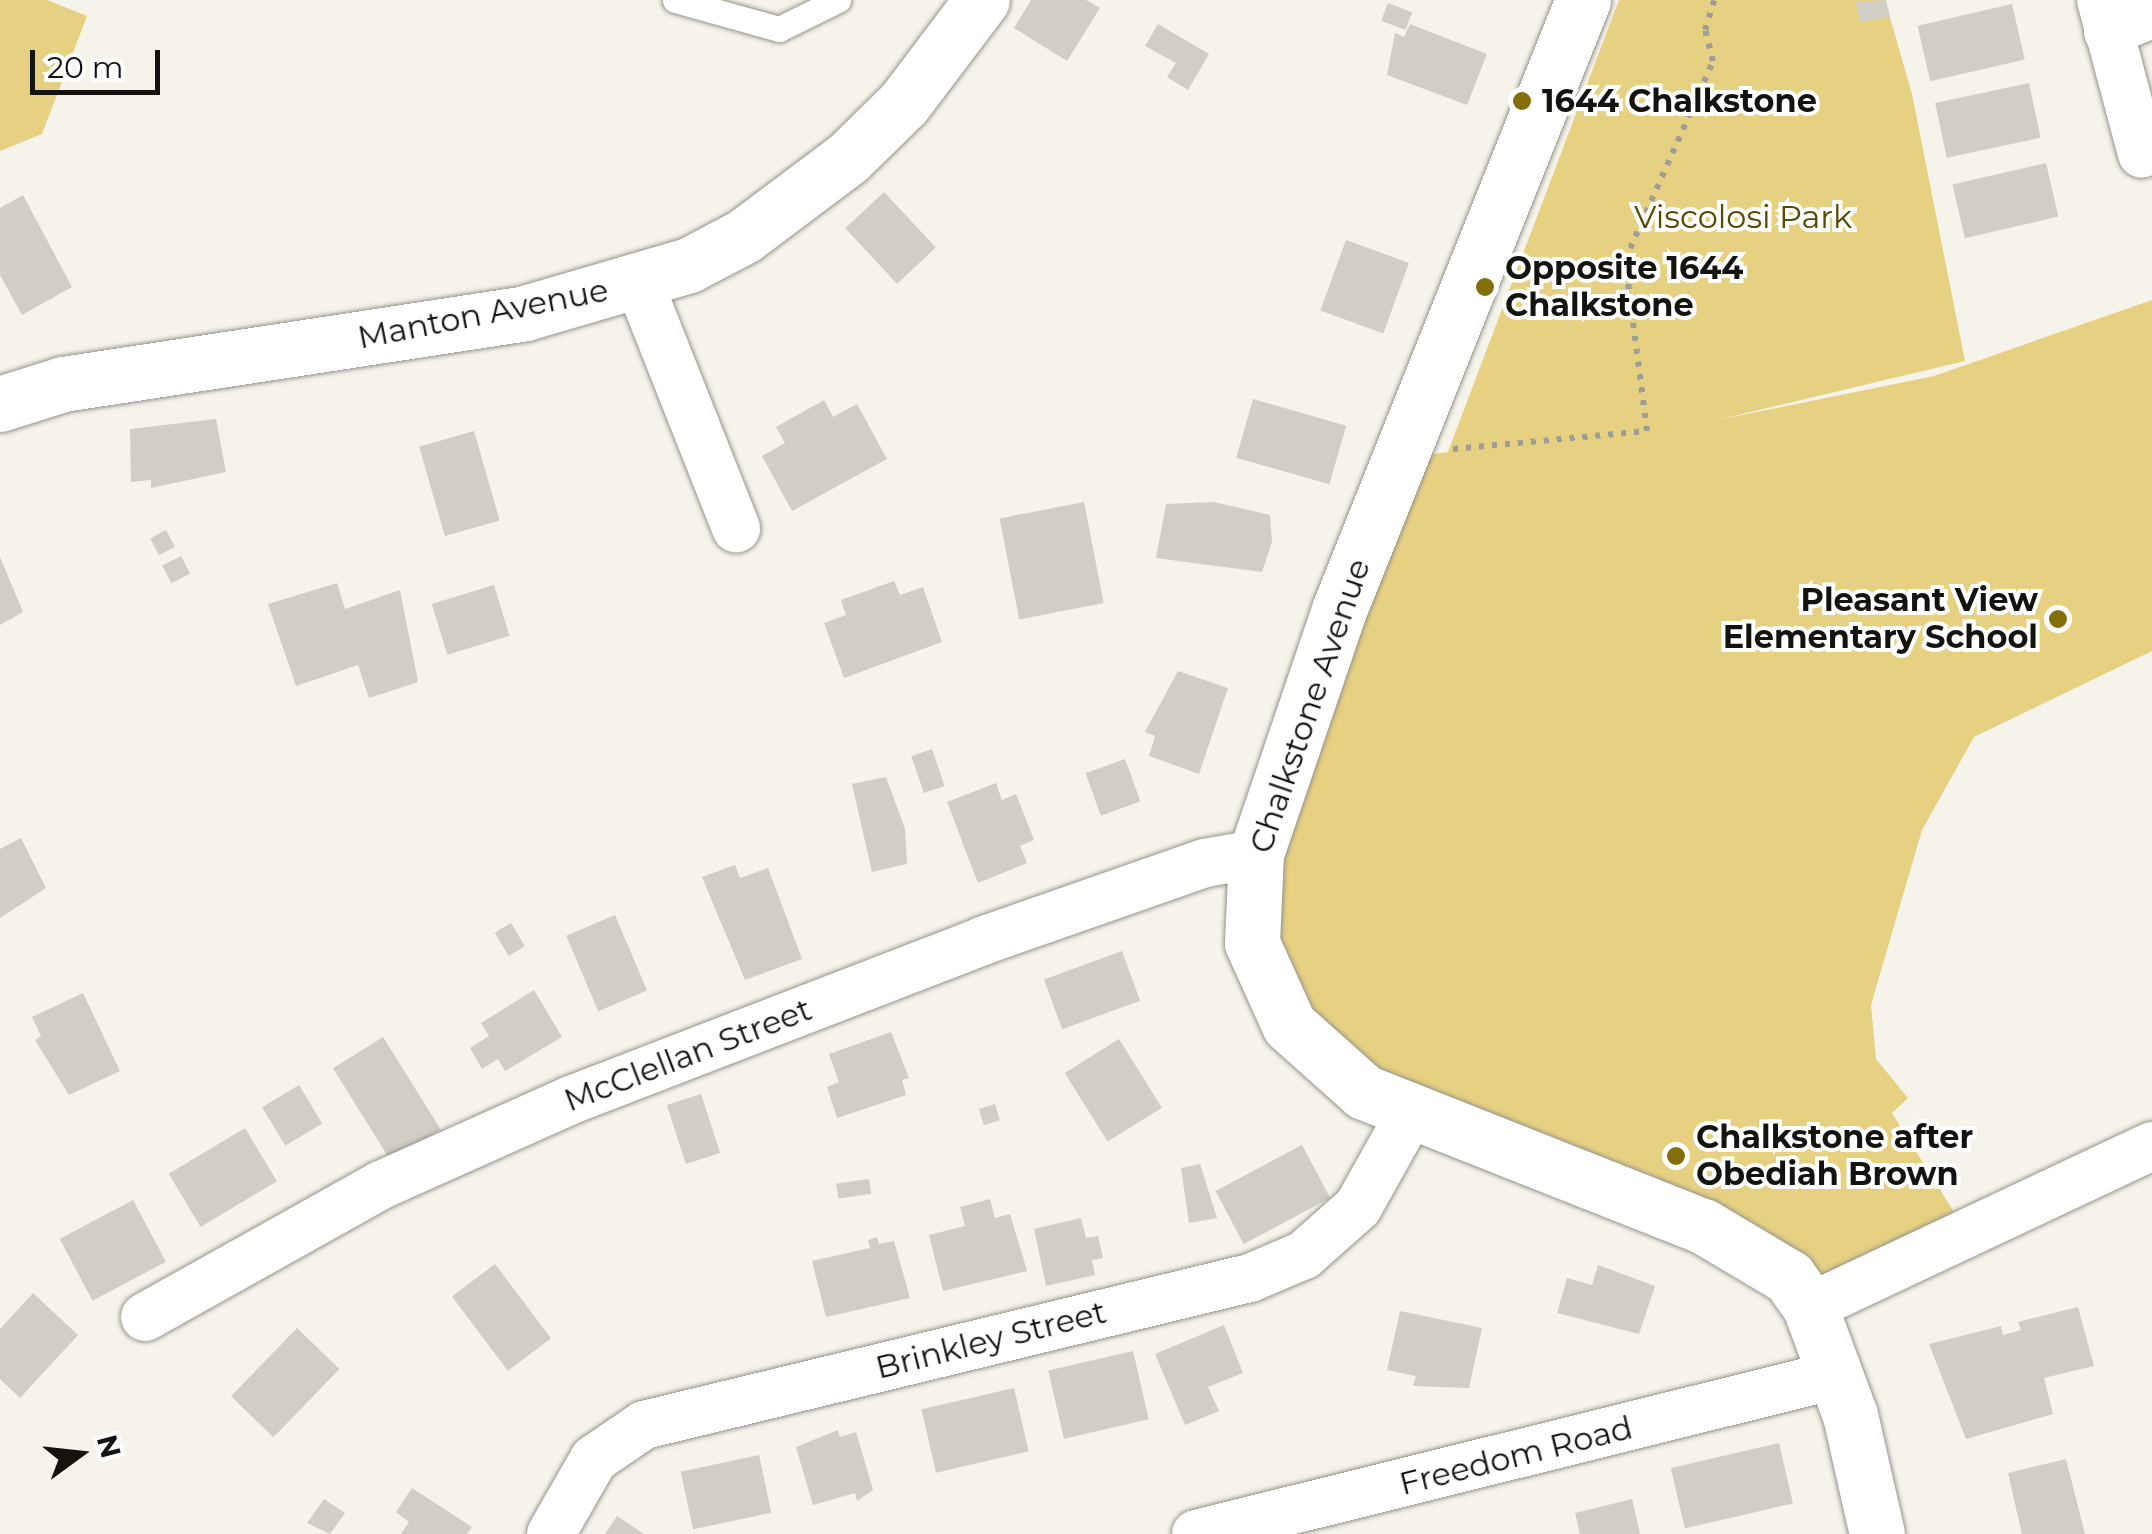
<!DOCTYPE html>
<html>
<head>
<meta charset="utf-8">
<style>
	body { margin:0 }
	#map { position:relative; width:2152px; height:1534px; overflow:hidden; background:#f5f3ea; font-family:Montserrat,sans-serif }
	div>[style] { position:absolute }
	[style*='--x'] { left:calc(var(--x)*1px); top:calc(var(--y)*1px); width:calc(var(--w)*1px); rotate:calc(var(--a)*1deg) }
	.green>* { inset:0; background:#e6d182 }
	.building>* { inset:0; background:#d0cec5; transform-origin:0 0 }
	.path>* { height:6px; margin-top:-3px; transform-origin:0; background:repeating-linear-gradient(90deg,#9e9d96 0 5px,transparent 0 13px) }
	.roads { filter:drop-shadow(0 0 2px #95938b) drop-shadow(0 0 2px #95938b) }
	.lane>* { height:25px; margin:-12.5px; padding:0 12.5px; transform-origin:12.5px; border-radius:12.5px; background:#fff }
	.street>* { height:48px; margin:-24px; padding:0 24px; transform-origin:24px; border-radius:24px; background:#fff }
	.secondary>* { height:55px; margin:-27.5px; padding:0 27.5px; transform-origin:27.5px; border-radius:27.5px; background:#fff }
	.dots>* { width:28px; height:28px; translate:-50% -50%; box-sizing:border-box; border:5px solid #fff; border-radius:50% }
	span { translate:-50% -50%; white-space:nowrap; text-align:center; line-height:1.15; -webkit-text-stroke:8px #fff; paint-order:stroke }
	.poi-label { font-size:32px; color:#141310; font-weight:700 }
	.left { translate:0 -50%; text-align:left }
	.right { translate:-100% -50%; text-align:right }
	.park-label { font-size:32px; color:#584900 }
	.street-label { font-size:32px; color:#141310 }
	.north { position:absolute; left:30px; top:1404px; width:100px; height:100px; -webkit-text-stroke:8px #fff; paint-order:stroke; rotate:75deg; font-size:28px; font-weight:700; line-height:40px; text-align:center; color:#141310 }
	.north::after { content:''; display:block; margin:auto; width:35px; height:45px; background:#141310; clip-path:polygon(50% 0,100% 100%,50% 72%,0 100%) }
	.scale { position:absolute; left:30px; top:50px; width:130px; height:45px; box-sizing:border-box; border:5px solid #141310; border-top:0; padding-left:12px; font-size:30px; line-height:35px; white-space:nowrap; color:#141310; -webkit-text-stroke:8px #fff; paint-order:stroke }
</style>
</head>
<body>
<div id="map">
	<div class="green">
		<div style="clip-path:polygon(0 0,47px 0,87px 16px,42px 134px,0 151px)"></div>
		<div style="clip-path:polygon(1619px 0,1885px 0,1912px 94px,1965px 361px,1717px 420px,1934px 376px,2152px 300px,2152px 651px,1974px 737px,1922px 830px,1871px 1005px,1876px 1059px,1908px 1098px,1892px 1113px,1967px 1233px,1794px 1317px,1765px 1284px,1294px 1040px,1252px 865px,1424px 455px,1448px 452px)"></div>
	</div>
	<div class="building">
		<div style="clip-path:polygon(1031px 0,1086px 0,1100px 8px,1067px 61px,1014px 28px)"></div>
		<div style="clip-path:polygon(1886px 0,1890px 17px,1860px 22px,1856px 2px)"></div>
		<div style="left:1388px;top:3px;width:26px;height:19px;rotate:21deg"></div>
		<div style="left:2012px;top:4px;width:57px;height:97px;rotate:77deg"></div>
		<div style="clip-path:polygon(1158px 24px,1209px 54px,1188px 90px,1167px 77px,1176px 63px,1145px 46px)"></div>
		<div style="clip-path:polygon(1410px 24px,1487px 54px,1467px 105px,1387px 75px,1395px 33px,1404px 37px)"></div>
		<div style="left:2029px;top:83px;width:56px;height:96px;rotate:78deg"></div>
		<div style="left:2046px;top:163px;width:55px;height:96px;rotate:77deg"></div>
		<div style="left:884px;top:192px;width:76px;height:53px;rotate:47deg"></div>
		<div style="clip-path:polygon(23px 195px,72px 287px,22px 315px,0 275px,0 208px)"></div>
		<div style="left:1346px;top:240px;width:67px;height:75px;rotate:20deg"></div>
		<div style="left:1253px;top:399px;width:97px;height:61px;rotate:16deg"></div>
		<div style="clip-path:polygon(824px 400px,833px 417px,857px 404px,887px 459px,792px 511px,762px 456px,785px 443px,776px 427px)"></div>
		<div style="clip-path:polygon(216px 419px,226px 472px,151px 488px,151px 480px,131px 482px,130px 429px)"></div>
		<div style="left:474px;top:431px;width:93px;height:57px;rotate:74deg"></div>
		<div style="left:1084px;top:502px;width:103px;height:86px;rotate:79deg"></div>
		<div style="clip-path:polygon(1214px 502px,1270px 515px,1272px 542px,1262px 572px,1156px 558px,1166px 504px)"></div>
		<div style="left:166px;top:530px;width:19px;height:18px;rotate:62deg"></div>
		<div style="left:181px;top:556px;width:20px;height:21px;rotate:63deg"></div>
		<div style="clip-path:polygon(0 557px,23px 612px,0 625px)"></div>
		<div style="clip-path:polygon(894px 581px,900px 595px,923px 587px,942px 642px,844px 678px,824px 623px,846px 615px,841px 600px)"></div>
		<div style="clip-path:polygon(337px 583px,345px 609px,400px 590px,418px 682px,369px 698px,358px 665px,296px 686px,268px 604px)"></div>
		<div style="left:494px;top:585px;width:53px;height:65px;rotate:73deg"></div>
		<div style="clip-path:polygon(1178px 671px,1228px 688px,1199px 774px,1149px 756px,1155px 736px,1145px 732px)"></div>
		<div style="left:932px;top:749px;width:39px;height:22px;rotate:71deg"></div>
		<div style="left:1125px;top:759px;width:45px;height:42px;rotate:70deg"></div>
		<div style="clip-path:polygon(886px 777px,905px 829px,907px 864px,872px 872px,852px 784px)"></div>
		<div style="clip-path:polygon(996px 783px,1002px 800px,1016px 794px,1034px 840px,1020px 846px,1027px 863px,978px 883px,947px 802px)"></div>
		<div style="clip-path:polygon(21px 838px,46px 888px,0 918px,0 849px)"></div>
		<div style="clip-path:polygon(735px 865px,740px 878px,768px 868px,802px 959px,745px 980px,702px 877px)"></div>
		<div style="left:615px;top:915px;width:82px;height:53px;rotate:67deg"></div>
		<div style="left:511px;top:923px;width:27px;height:19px;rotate:59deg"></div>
		<div style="left:1122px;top:951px;width:53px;height:83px;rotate:70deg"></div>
		<div style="clip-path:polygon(534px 990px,562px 1037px,505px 1071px,498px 1059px,482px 1069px,470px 1048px,489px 1036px,481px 1023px)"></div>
		<div style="clip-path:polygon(83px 993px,120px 1071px,69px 1095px,35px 1040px,41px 1036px,32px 1017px)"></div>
		<div style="clip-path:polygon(891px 1032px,909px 1078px,902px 1080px,906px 1095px,837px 1118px,827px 1087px,839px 1082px,829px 1054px)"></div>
		<div style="left:383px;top:1037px;width:109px;height:59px;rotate:58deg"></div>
		<div style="left:1119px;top:1039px;width:81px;height:64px;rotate:58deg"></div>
		<div style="left:299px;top:1085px;width:45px;height:43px;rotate:59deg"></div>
		<div style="left:701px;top:1094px;width:62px;height:36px;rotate:72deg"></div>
		<div style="left:995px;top:1104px;width:17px;height:17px;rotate:73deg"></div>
		<div style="left:245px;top:1128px;width:62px;height:89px;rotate:59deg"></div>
		<div style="left:1302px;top:1145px;width:60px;height:98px;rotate:62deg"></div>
		<div style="clip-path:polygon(1200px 1164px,1217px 1218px,1189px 1223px,1181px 1168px)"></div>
		<div style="left:869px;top:1179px;width:15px;height:33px;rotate:82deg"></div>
		<div style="clip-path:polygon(990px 1199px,995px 1218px,1010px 1214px,1027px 1271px,943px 1291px,929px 1235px,965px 1226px,960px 1207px)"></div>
		<div style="left:133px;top:1200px;width:70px;height:83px;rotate:62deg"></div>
		<div style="clip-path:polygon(1081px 1218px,1086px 1238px,1098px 1236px,1103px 1258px,1092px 1260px,1095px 1275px,1046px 1286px,1034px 1229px)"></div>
		<div style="clip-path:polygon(877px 1237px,879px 1244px,894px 1241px,910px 1298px,826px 1317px,812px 1261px,870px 1248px,868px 1240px)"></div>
		<div style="left:495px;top:1264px;width:93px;height:54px;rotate:53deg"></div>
		<div style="clip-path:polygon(1598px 1265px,1655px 1286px,1639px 1334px,1557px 1313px,1567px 1278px,1592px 1285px)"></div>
		<div style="clip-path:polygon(33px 1293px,78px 1335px,20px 1398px,0 1379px,0 1329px)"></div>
		<div style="clip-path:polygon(2078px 1307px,2094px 1366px,2044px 1378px,2053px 1414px,1966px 1439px,1929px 1344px,2001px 1326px,2003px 1335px,2021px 1330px,2018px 1322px)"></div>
		<div style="clip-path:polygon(1400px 1311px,1482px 1328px,1469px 1388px,1413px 1386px,1416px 1376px,1387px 1370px)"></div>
		<div style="clip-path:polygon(1224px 1325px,1243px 1373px,1208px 1387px,1219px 1411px,1185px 1425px,1155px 1354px)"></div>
		<div style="left:297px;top:1328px;width:59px;height:95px;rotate:44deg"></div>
		<div style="left:1133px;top:1351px;width:70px;height:87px;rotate:77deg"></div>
		<div style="left:1014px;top:1388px;width:65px;height:95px;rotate:77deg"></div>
		<div style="clip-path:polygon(838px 1430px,840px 1437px,856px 1432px,873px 1490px,857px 1501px,855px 1493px,813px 1505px,796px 1447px)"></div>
		<div style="left:1779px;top:1443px;width:62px;height:111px;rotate:77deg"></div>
		<div style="left:759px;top:1455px;width:59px;height:80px;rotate:78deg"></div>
		<div style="clip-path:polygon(2066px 1459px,2085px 1534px,2022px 1534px,2008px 1473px)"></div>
		<div style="clip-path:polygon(412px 1488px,472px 1527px,467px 1534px,401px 1534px,409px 1522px,396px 1512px)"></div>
		<div style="clip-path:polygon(324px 1499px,345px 1513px,330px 1534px,307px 1523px)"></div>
		<div style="clip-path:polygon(1632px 1499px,1640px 1534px,1580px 1534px,1575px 1513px)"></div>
		<div style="clip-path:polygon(617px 1516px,644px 1534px,605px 1534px)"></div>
	</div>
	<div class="path">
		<div style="--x:1453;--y:449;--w:195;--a:-5.3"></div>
		<div style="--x:1647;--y:431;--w:172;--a:-97.3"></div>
		<div style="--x:1625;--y:260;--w:218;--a:-66.1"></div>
		<div style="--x:1713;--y:61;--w:32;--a:-104"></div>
		<div style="--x:1705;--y:30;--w:31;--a:-73"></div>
	</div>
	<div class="roads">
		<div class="lane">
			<div style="--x:675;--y:0;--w:108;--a:15.6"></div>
			<div style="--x:779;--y:29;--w:66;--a:-26.2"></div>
		</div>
		<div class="street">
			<div style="--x:2101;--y:0;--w:159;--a:75.1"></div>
			<div style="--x:2108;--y:32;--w:48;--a:-22.2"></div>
			<div style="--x:639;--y:283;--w:264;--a:68.4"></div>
			<div style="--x:1810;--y:1307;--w:378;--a:-25.2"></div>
			<div style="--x:145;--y:1317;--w:270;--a:-29.2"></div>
			<div style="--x:381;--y:1185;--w:208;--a:-24.1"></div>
			<div style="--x:571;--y:1100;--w:441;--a:-21.1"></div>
			<div style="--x:982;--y:941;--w:236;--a:-19.3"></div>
			<div style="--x:1205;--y:863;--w:52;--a:-10"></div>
			<div style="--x:551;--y:1534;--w:86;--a:-60.2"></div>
			<div style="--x:594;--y:1459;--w:60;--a:-34.2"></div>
			<div style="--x:644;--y:1425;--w:624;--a:-13.64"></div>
			<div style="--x:1250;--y:1278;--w:59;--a:-23.1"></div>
			<div style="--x:1304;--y:1255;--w:72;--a:-41.6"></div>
			<div style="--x:1358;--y:1207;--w:107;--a:-60.8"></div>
			<div style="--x:1196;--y:1534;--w:658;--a:-13.97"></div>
		</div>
		<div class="secondary">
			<div style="--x:1583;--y:0;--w:657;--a:111.8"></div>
			<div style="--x:1339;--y:610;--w:258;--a:108.8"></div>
			<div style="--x:1256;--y:854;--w:89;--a:92.6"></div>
			<div style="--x:1252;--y:943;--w:90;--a:65.7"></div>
			<div style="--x:1289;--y:1025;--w:101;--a:41.8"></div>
			<div style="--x:1364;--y:1092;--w:365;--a:21.6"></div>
			<div style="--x:1703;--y:1226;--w:100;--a:30.7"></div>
			<div style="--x:1789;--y:1277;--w:37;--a:55"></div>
			<div style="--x:1810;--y:1307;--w:115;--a:69.7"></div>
			<div style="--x:1850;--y:1415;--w:122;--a:77.2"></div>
			<div style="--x:0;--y:404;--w:66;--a:-17.6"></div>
			<div style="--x:63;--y:384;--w:467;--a:-8.7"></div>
			<div style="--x:525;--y:313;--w:171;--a:-16.3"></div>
			<div style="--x:689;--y:265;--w:62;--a:-27.8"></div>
			<div style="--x:744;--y:236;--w:130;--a:-36.9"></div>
			<div style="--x:848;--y:158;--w:78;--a:-44.5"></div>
			<div style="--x:904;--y:103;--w:129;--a:-52.9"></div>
		</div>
	</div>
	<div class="dots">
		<div style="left:1522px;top:101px;background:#836e0c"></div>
		<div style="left:1485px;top:287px;background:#836e0c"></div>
		<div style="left:2058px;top:619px;background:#836e0c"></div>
		<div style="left:1676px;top:1156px;background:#836e0c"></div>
	</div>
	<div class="poi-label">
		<span class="left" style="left:1542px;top:101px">1644 Chalkstone</span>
		<span class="left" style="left:1505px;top:287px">Opposite 1644<br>Chalkstone</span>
		<span class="right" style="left:2038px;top:619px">Pleasant View<br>Elementary School</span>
		<span class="left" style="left:1696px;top:1156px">Chalkstone after<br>Obediah Brown</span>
	</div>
	<div class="park-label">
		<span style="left:1743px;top:217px">Viscolosi Park</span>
	</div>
	<div class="street-label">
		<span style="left:483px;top:314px;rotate:-11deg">Manton Avenue</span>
		<span style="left:1310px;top:706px;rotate:-71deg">Chalkstone Avenue</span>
		<span style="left:688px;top:1055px;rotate:-21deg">McClellan Street</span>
		<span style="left:991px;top:1340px;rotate:-14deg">Brinkley Street</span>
		<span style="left:1516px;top:1456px;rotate:-14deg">Freedom Road</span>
	</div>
	<div class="north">N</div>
	<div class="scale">20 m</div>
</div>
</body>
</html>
